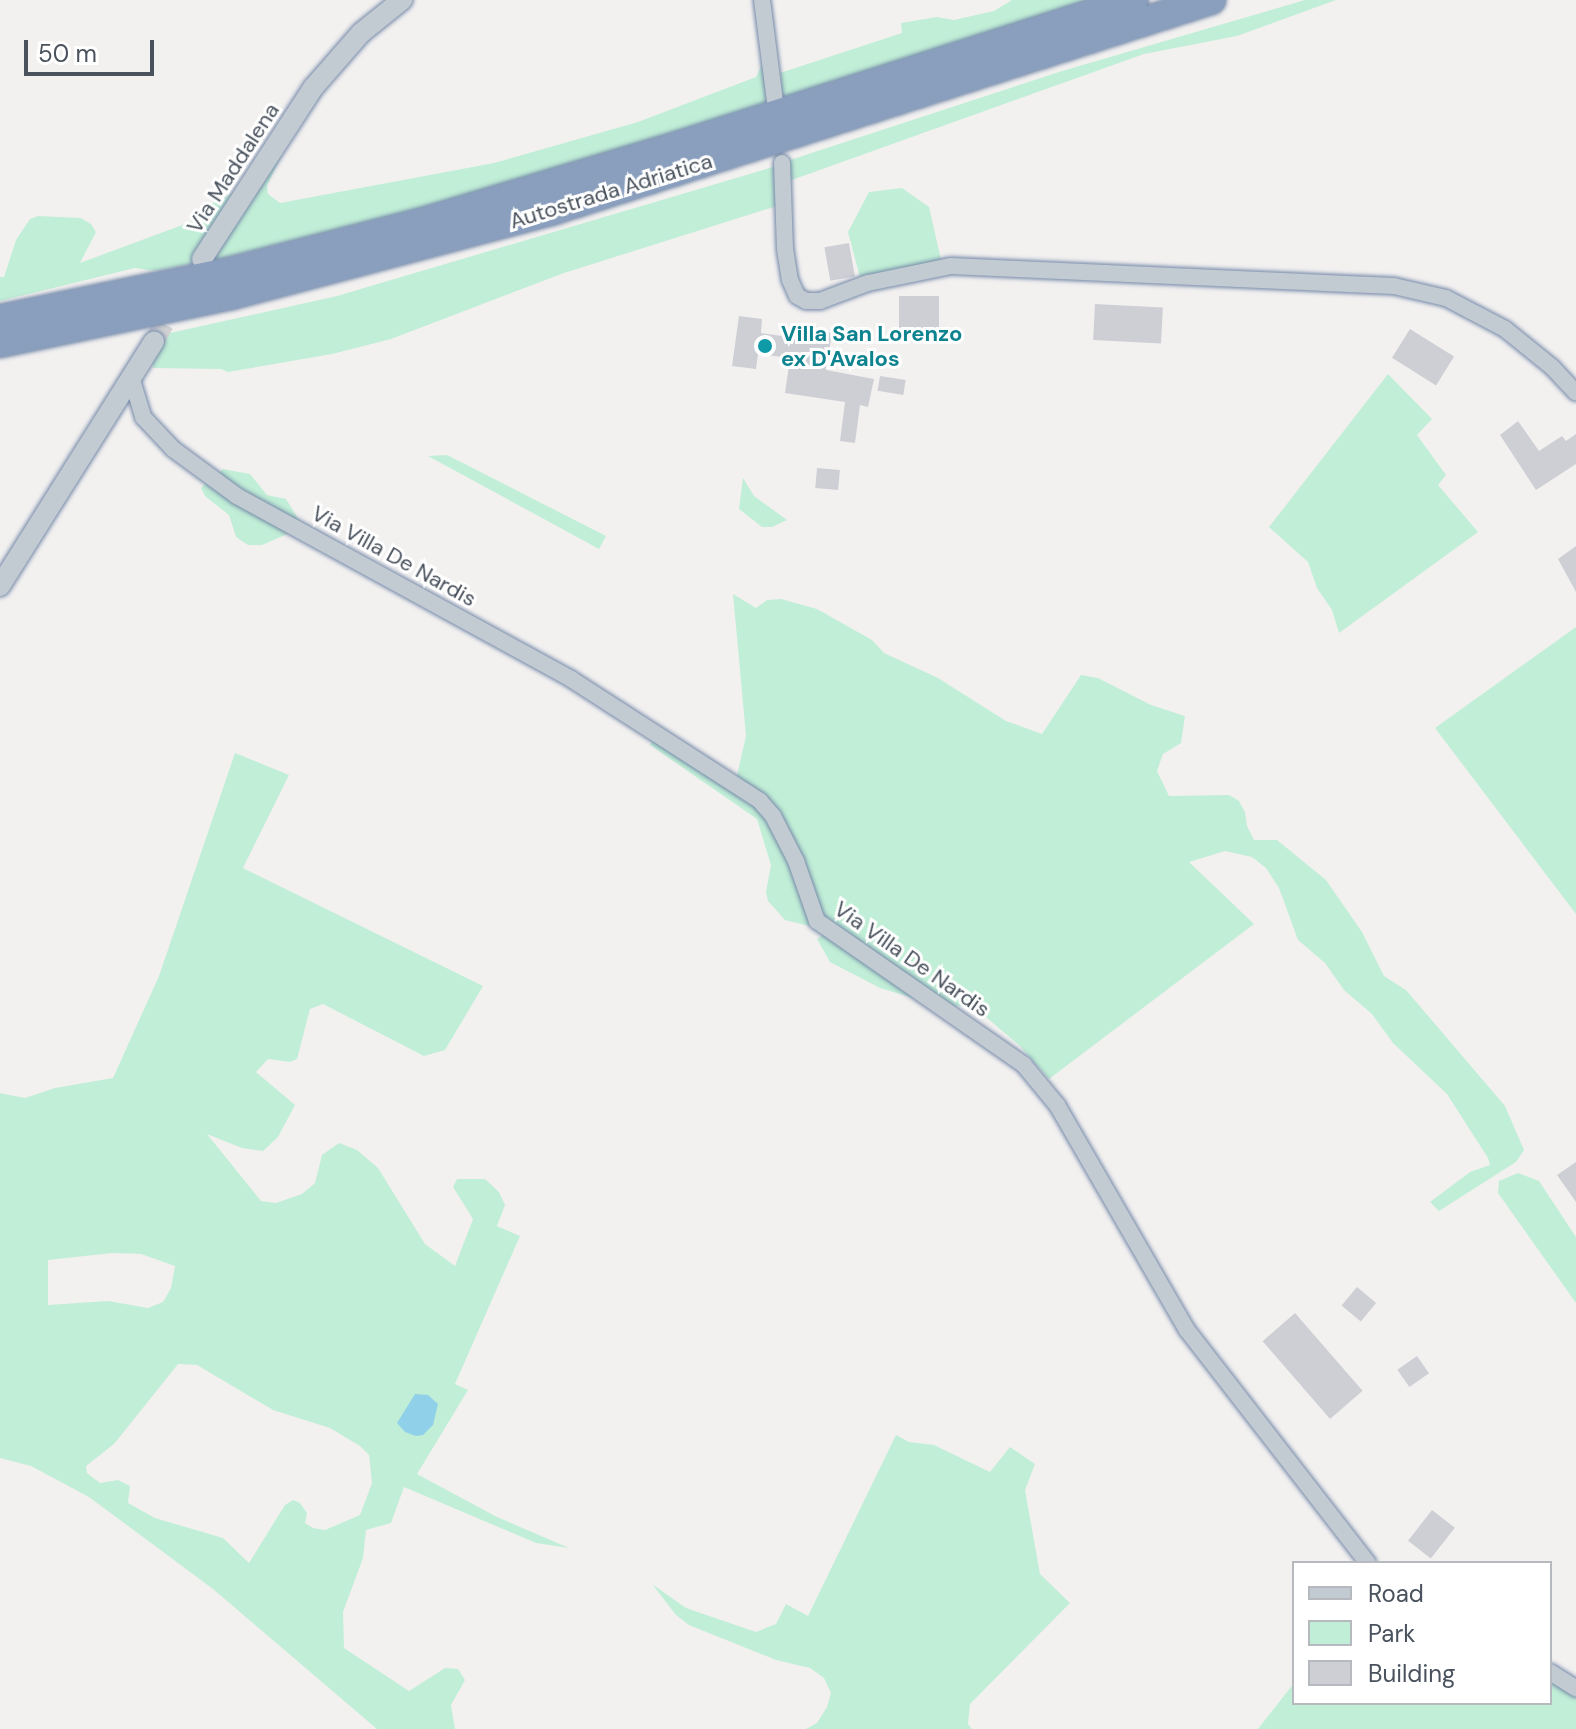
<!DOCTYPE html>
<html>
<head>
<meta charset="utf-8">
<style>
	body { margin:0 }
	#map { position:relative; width:1576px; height:1729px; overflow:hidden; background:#f3f1f0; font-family:"DM Sans",sans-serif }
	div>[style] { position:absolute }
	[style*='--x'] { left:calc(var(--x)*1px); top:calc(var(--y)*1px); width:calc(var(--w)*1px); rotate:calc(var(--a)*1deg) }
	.green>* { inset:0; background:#c1eed6 }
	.water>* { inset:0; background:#90d0e9 }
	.building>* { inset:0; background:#cecfd5; transform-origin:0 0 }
	.tertiary-tunnel>* { height:20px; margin-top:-10px; transform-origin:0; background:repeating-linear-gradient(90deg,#d1d1d3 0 20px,transparent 0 30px) }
	.roads { filter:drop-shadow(0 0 2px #758aa9) drop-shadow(0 0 2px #758aa9) }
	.minor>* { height:16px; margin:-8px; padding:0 8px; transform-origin:8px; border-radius:8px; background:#c2cad2 }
	.tertiary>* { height:20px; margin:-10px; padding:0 10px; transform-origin:10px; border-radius:10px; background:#c2cad2 }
	.motorway>* { height:28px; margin:-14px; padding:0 14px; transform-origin:14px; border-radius:14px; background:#8a9fbd }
	.dots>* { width:22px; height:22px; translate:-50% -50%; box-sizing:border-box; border:4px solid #fff; border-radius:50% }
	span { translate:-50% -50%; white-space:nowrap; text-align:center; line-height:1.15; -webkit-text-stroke:6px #fff; paint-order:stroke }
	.street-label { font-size:22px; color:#49525d }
	.culture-label { font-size:22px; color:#0d838f; font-weight:700 }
	.left { translate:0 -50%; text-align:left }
	.legend { position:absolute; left:1292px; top:1561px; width:260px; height:144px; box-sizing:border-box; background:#fff; border:2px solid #b6babe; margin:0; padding:10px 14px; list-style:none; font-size:24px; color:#49525d }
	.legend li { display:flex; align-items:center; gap:16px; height:40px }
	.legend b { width:40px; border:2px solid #b6babe }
	.scale { position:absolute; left:24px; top:40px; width:130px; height:36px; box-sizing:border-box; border:4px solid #49525d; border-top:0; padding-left:10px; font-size:24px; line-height:28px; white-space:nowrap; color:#49525d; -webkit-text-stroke:6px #fff; paint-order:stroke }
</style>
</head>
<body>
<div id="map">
	<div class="green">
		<div style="clip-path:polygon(1012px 0,1085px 0,1086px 5px,783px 100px,780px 73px,902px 33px,901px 23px,937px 17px,954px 20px,994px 11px)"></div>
		<div style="clip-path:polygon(1305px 0,1336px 0,1237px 36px,1144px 54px,789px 181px,790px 160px,1062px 71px)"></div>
		<div style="clip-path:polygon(764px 60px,769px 103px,459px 199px,203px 263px,333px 77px,284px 150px,267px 186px,268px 194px,280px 203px,494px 163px,638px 122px,756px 77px)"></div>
		<div style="clip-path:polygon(780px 165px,780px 205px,564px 273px,391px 339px,332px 354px,228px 372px,221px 369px,153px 368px,152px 359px,170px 333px,337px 296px)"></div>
		<div style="clip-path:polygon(902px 188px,929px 207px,942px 264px,861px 281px,848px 232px,869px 192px)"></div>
		<div style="clip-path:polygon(234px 193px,191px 264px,154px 271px,135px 268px,0 301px,0 277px,4px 277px,16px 240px,30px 219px,38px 216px,81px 218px,91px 224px,96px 232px,80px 263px,193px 221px,213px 203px)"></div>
		<div style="clip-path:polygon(1388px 374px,1432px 419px,1417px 435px,1446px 475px,1438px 485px,1478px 532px,1339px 633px,1332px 610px,1317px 588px,1308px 562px,1269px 527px)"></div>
		<div style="clip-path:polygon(447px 455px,606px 536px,599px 549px,428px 456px)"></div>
		<div style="clip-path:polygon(223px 469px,250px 474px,267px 495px,286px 499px,299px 520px,292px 532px,262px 545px,248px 545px,236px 537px,229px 515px,205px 496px,201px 488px)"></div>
		<div style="clip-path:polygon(743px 478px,754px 496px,787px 520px,772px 527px,762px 527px,739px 509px)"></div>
		<div style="clip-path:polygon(733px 594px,756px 608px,767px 600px,781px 599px,817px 609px,872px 640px,884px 653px,938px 678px,1006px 721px,1042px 734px,1081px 675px,1098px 678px,1151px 705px,1185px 716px,1181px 743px,1163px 754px,1157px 771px,1169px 796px,1229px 795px,1239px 801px,1245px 812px,1247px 826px,1254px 840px,1277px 840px,1326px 880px,1362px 932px,1384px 976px,1406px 990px,1505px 1106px,1524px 1150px,1516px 1162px,1439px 1211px,1430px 1202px,1470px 1172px,1490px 1165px,1488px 1158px,1447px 1094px,1393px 1043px,1372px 1014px,1344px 990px,1325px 963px,1298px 940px,1279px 888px,1266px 868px,1252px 857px,1225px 851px,1189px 862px,1254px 924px,1049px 1079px,1020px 1046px,987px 1018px,971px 1008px,949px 1005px,826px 918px,815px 899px,801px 855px,736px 780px,746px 736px)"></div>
		<div style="clip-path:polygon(1576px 627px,1576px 914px,1435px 728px)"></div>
		<div style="clip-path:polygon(654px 739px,752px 800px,769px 819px,787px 855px,813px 927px,785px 920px,768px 901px,766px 892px,771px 865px,757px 819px,650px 745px)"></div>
		<div style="clip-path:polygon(evenodd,235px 753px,289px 775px,243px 868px,483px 986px,445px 1050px,424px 1056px,323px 1004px,310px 1009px,297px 1059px,290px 1062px,268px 1059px,256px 1072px,295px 1105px,278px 1137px,263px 1151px,242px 1148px,207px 1134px,261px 1201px,276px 1203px,302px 1194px,315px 1183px,322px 1155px,339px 1143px,357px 1150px,378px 1168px,425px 1244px,455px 1266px,473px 1219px,453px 1187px,457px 1179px,485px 1179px,499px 1192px,505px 1205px,497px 1226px,520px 1236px,455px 1384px,468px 1390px,417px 1474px,497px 1517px,569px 1548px,536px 1543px,404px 1487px,391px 1523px,366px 1530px,363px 1558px,343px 1612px,344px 1648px,409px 1691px,445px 1668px,458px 1669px,465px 1680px,451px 1705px,455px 1729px,377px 1729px,213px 1589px,89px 1497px,31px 1466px,0 1458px,0 1093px,25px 1098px,55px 1088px,113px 1078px,159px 976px,235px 753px,112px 1253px,141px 1254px,175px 1266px,171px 1288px,163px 1302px,148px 1308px,108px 1301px,48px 1305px,48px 1260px,112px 1253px,235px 753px,178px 1364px,197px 1365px,273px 1410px,330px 1428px,360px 1446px,369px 1455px,372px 1483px,360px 1515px,325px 1530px,313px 1528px,305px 1523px,307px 1513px,300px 1503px,293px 1500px,285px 1505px,249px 1563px,223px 1538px,155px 1518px,128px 1503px,130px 1486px,118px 1480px,100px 1483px,87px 1473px,86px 1466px,114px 1444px,178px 1364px)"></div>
		<div style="clip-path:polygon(824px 934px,923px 1001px,880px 988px,830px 962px,817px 939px)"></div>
		<div style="clip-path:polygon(1518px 1173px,1539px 1181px,1576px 1237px,1576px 1303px,1498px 1193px,1499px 1181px)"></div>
		<div style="clip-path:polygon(896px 1435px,909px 1442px,934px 1445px,990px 1472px,1010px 1447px,1035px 1464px,1025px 1490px,1040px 1574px,1070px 1603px,970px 1704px,968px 1724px,972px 1729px,806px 1729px,817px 1723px,827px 1707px,831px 1693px,824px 1678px,810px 1668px,776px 1660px,689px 1625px,676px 1615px,652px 1584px,686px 1608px,756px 1632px,776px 1624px,786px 1604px,808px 1616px)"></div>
		<div style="clip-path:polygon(1550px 1677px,1576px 1695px,1576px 1729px,1258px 1729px,1294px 1683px,1294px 1703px,1550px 1703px)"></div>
	</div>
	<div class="water">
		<div style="clip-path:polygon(415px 1394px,428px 1395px,438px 1404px,433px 1425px,423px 1435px,416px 1436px,405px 1432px,397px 1423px)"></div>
	</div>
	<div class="building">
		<div style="left:849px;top:243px;width:34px;height:25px;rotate:80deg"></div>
		<div style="left:899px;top:296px;width:40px;height:39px"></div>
		<div style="left:1095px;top:304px;width:68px;height:36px;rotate:3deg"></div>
		<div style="clip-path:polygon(739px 316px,762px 319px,761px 333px,797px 338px,798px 328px,832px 333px,826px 370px,874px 379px,868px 407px,860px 405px,855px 443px,840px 441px,845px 402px,785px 393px,790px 358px,758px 354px,756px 369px,732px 366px)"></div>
		<div style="left:1410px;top:329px;width:52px;height:34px;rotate:32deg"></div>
		<div style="left:880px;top:376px;width:26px;height:15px;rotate:9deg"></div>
		<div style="clip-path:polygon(1518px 421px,1539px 451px,1562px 436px,1566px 441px,1576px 434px,1576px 464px,1536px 490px,1500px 435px)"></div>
		<div style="left:817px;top:468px;width:23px;height:20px;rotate:5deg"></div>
		<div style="clip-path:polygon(1576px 546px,1576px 592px,1558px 559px)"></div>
		<div style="clip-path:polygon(1576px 1162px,1576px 1202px,1557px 1175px)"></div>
		<div style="left:1357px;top:1287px;width:25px;height:24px;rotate:40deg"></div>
		<div style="left:1295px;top:1313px;width:103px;height:43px;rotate:49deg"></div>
		<div style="left:1417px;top:1356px;width:21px;height:24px;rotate:55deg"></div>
		<div style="left:1432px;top:1510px;width:29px;height:39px;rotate:38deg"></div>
	</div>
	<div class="tertiary-tunnel">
		<div style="--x:154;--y:341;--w:48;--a:-59.7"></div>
	</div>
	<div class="roads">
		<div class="minor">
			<div style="--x:762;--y:0;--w:102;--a:82.7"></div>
			<div style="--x:782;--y:163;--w:86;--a:88"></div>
			<div style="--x:785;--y:249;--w:31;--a:81"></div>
			<div style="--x:790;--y:280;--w:17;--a:66"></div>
			<div style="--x:797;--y:296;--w:10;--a:29"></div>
			<div style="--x:806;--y:301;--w:14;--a:0"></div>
			<div style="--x:820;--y:301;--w:51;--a:-20.6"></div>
			<div style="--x:868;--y:283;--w:85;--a:-11.6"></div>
			<div style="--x:951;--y:266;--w:443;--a:2.6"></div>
			<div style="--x:1394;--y:286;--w:53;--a:13"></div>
			<div style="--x:1446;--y:298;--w:67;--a:27.7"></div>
			<div style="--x:1505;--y:329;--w:60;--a:39"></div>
			<div style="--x:1552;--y:367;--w:35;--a:47"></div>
			<div style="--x:132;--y:380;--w:39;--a:73"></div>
			<div style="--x:143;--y:417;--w:44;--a:46.8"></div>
			<div style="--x:173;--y:449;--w:79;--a:36.3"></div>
			<div style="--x:237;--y:496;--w:381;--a:28.7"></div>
			<div style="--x:571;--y:679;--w:225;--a:32.8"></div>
			<div style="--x:760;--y:801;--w:20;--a:49"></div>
			<div style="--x:773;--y:816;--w:51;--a:62.9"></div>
			<div style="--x:796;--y:861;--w:64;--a:70.7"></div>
			<div style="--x:817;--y:921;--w:252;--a:34.8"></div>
			<div style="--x:1024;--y:1065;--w:52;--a:50.5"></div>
			<div style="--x:1057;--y:1105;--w:260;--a:60"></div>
			<div style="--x:1187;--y:1330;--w:295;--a:52.2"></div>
			<div style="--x:1550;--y:1672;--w:31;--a:32"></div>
		</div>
		<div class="tertiary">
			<div style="--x:202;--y:259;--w:204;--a:-57"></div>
			<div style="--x:313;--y:88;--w:73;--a:-48.9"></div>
			<div style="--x:361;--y:33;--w:53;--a:-38.8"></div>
			<div style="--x:0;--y:586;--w:289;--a:-57.8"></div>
		</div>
		<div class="motorway">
			<div style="--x:0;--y:319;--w:237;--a:-11.7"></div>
			<div style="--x:232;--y:271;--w:201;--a:-14.4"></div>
			<div style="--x:427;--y:221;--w:264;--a:-16.7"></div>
			<div style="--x:680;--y:145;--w:476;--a:-17.7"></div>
			<div style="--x:0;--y:343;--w:237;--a:-11.7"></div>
			<div style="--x:232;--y:295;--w:333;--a:-14.8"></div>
			<div style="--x:554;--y:210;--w:690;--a:-17.73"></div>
		</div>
	</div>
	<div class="dots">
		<div style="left:765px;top:346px;background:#0f9aa8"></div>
	</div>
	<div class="street-label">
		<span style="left:233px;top:168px;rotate:-57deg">Via Maddalena</span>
		<span style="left:611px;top:191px;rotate:-17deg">Autostrada Adriatica</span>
		<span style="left:394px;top:556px;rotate:29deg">Via Villa De Nardis</span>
		<span style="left:912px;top:959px;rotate:35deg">Via Villa De Nardis</span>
	</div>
	<div class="culture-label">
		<span class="left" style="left:781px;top:346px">Villa San Lorenzo<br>ex D'Avalos</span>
	</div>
	<ul class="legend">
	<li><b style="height:10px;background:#c2cad2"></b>Road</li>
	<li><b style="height:22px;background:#c1eed6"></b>Park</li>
	<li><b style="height:22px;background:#cecfd5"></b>Building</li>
	</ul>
	<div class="scale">50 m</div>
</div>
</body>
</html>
